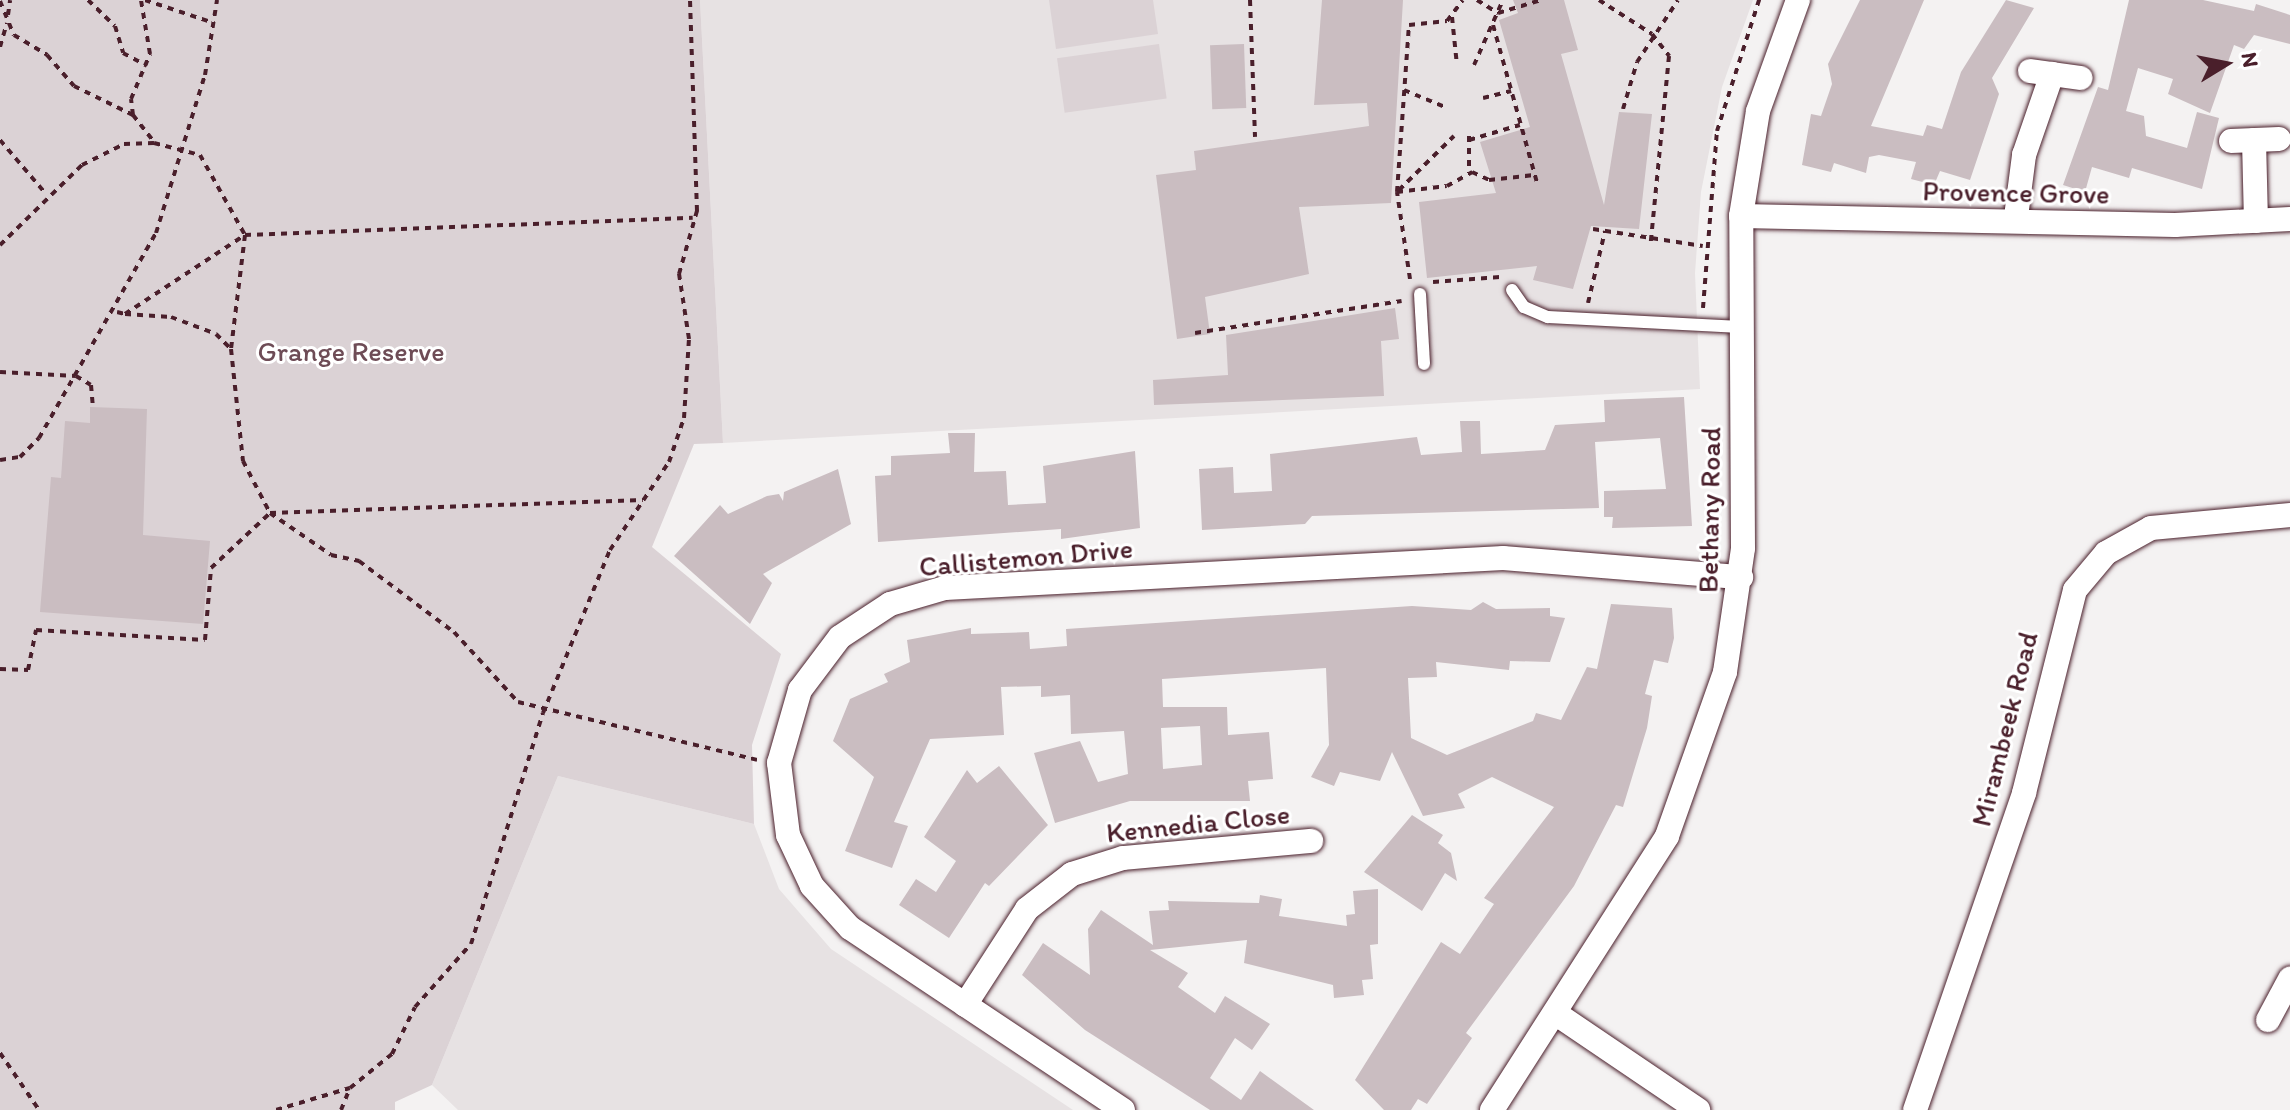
<!DOCTYPE html>
<html>
<head>
<meta charset="utf-8">
<style>
	body { margin:0 }
	#map { position:relative; width:2290px; height:1110px; overflow:hidden; background:#f4f2f2; font-family:Itim,sans-serif }
	div>[style] { position:absolute }
	[style*='--x'] { left:calc(var(--x)*1px); top:calc(var(--y)*1px); width:calc(var(--w)*1px); rotate:calc(var(--a)*1deg) }
	.built>* { inset:0; background:#e7e2e3 }
	.green>* { inset:0; background:#dbd2d5; transform-origin:0 0 }
	.building>* { inset:0; background:#cabdc1; transform-origin:0 0 }
	.path>* { height:4px; margin-top:-2px; transform-origin:0; background:repeating-linear-gradient(90deg,#4a1f2b 0 6px,transparent 0 12px) }
	.roads { filter:drop-shadow(0 0 2px #4a1f2b) drop-shadow(0 0 2px #4a1f2b) }
	.lane>* { height:12px; margin:-6px; padding:0 6px; transform-origin:6px; border-radius:6px; background:#fff }
	.street>* { height:24px; margin:-12px; padding:0 12px; transform-origin:12px; border-radius:12px; background:#fff }
	span { translate:-50% -50%; white-space:nowrap; text-align:center; line-height:1.15; -webkit-text-stroke:6px #fff; paint-order:stroke }
	.street-label { font-size:28px; color:#4a1f2b }
	.park-label { font-size:28px; color:#6e4c56 }
	.north { position:absolute; left:2186px; top:24px; width:80px; height:80px; -webkit-text-stroke:6px #fff; paint-order:stroke; rotate:80deg; font-size:22px; font-weight:700; line-height:32px; text-align:center; color:#4a1f2b }
	.north::after { content:''; display:block; margin:auto; width:28px; height:36px; background:#4a1f2b; clip-path:polygon(50% 0,100% 100%,50% 72%,0 100%) }
</style>
</head>
<body>
<div id="map">
	<div class="built">
		<div style="clip-path:polygon(700px 0,1753px 0,1722px 87px,1701px 192px,1695px 273px,1700px 389px,723px 443px)"></div>
		<div style="clip-path:polygon(558px 776px,754px 824px,779px 889px,831px 949px,1073px 1110px,458px 1110px,432px 1085px)"></div>
	</div>
	<div class="green">
		<div style="clip-path:polygon(0 0,700px 0,723px 443px,694px 444px,652px 547px,781px 654px,752px 745px,754px 824px,558px 776px,432px 1085px,395px 1102px,395px 1110px,0 1110px)"></div>
		<div style="clip-path:polygon(1049px 0,1153px 0,1158px 34px,1056px 49px)"></div>
		<div style="left:1159px;top:44px;width:55px;height:103px;rotate:82deg"></div>
	</div>
	<div class="building">
		<div style="clip-path:polygon(1322px 0,1403px 0,1391px 203px,1299px 207px,1309px 274px,1205px 297px,1210px 334px,1177px 339px,1156px 175px,1196px 170px,1194px 151px,1369px 126px,1367px 103px,1314px 105px)"></div>
		<div style="clip-path:polygon(1513px 0,1564px 0,1578px 50px,1561px 54px,1604px 205px,1619px 112px,1652px 114px,1639px 229px,1591px 226px,1573px 289px,1533px 280px,1537px 266px,1427px 278px,1419px 202px,1496px 193px,1480px 142px,1530px 127px,1499px 20px,1518px 13px)"></div>
		<div style="clip-path:polygon(1860px 0,1924px 0,1871px 126px,1923px 136px,1927px 125px,1942px 129px,1961px 72px,2006px 0,2034px 8px,1992px 78px,1999px 94px,1970px 180px,1940px 171px,1934px 185px,1911px 179px,1916px 162px,1879px 155px,1869px 157px,1866px 173px,1834px 163px,1831px 172px,1802px 165px,1811px 114px,1821px 116px,1832px 84px,1828px 64px)"></div>
		<div style="clip-path:polygon(2129px 0,2203px 0,2254px 11px,2256px 4px,2290px 15px,2290px 44px,2254px 35px,2244px 49px,2234px 45px,2210px 113px,2168px 94px,2173px 79px,2138px 68px,2126px 111px,2144px 116px,2146px 136px,2187px 148px,2197px 112px,2219px 118px,2202px 189px,2132px 168px,2129px 178px,2092px 167px,2085px 192px,2063px 185px,2098px 87px,2108px 90px)"></div>
		<div style="left:1244px;top:44px;width:64px;height:34px;rotate:88deg"></div>
		<div style="clip-path:polygon(1395px 308px,1399px 339px,1381px 341px,1384px 396px,1154px 405px,1153px 380px,1228px 375px,1226px 335px)"></div>
		<div style="clip-path:polygon(1684px 397px,1692px 526px,1612px 528px,1613px 517px,1604px 517px,1604px 491px,1666px 489px,1660px 438px,1595px 442px,1599px 508px,1312px 516px,1305px 524px,1202px 530px,1199px 469px,1233px 467px,1234px 493px,1272px 491px,1270px 454px,1417px 437px,1421px 455px,1462px 452px,1460px 421px,1480px 421px,1481px 454px,1545px 450px,1555px 425px,1605px 422px,1604px 400px)"></div>
		<div style="clip-path:polygon(90px 407px,147px 409px,143px 535px,210px 541px,203px 624px,40px 612px,51px 477px,61px 478px,65px 421px,90px 423px)"></div>
		<div style="clip-path:polygon(948px 433px,975px 433px,974px 472px,1006px 471px,1008px 505px,1046px 503px,1043px 466px,1135px 451px,1140px 528px,1061px 539px,1061px 529px,878px 542px,875px 476px,891px 475px,891px 456px,950px 453px)"></div>
		<div style="clip-path:polygon(838px 469px,851px 524px,763px 574px,772px 583px,750px 624px,674px 556px,720px 505px,728px 514px,767px 496px,779px 494px,783px 501px,784px 492px)"></div>
		<div style="clip-path:polygon(evenodd,1483px 602px,1496px 609px,1550px 608px,1550px 616px,1565px 618px,1550px 662px,1510px 661px,1509px 670px,1436px 662px,1437px 677px,1408px 678px,1411px 738px,1447px 755px,1533px 721px,1536px 713px,1561px 720px,1587px 667px,1597px 669px,1611px 604px,1672px 608px,1674px 638px,1668px 663px,1654px 660px,1645px 694px,1652px 696px,1647px 728px,1623px 807px,1616px 805px,1574px 886px,1466px 1033px,1472px 1038px,1427px 1104px,1418px 1099px,1411px 1110px,1384px 1110px,1355px 1080px,1441px 942px,1460px 954px,1494px 904px,1484px 898px,1554px 807px,1492px 777px,1458px 794px,1465px 808px,1423px 816px,1392px 752px,1380px 781px,1340px 772px,1334px 786px,1311px 777px,1329px 745px,1326px 668px,1162px 679px,1163px 707px,1227px 707px,1228px 735px,1269px 732px,1273px 779px,1248px 781px,1250px 801px,1130px 801px,1055px 823px,1034px 753px,1080px 741px,1098px 782px,1128px 774px,1124px 731px,1071px 734px,1070px 695px,1041px 697px,1041px 686px,1001px 687px,1004px 735px,930px 739px,894px 822px,908px 826px,892px 868px,845px 851px,874px 777px,833px 741px,850px 699px,888px 682px,884px 674px,910px 662px,907px 640px,971px 628px,971px 634px,1029px 632px,1030px 649px,1067px 646px,1066px 629px,1412px 606px,1471px 610px,1483px 602px,1200px 726px,1202px 765px,1163px 769px,1161px 728px,1200px 726px)"></div>
		<div style="clip-path:polygon(999px 766px,1048px 825px,989px 886px,985px 883px,949px 938px,899px 905px,916px 879px,936px 892px,956px 861px,924px 837px,967px 770px,977px 783px)"></div>
		<div style="clip-path:polygon(1412px 815px,1443px 835px,1438px 843px,1451px 853px,1457px 881px,1445px 873px,1422px 911px,1364px 872px)"></div>
		<div style="clip-path:polygon(1378px 889px,1378px 944px,1370px 945px,1373px 979px,1362px 980px,1364px 995px,1334px 998px,1333px 985px,1244px 963px,1247px 940px,1150px 950px,1188px 973px,1178px 987px,1215px 1013px,1225px 996px,1270px 1024px,1252px 1050px,1235px 1038px,1210px 1078px,1241px 1100px,1260px 1071px,1314px 1110px,1210px 1110px,1085px 1030px,1022px 975px,1043px 943px,1090px 975px,1088px 929px,1101px 910px,1153px 945px,1149px 911px,1169px 910px,1168px 901px,1259px 903px,1260px 895px,1282px 899px,1279px 916px,1347px 926px,1346px 915px,1355px 914px,1353px 891px)"></div>
	</div>
	<div class="path">
		<div style="--x:88;--y:0;--w:37;--a:44"></div>
		<div style="--x:115;--y:26;--w:28;--a:73"></div>
		<div style="--x:123;--y:53;--w:27;--a:28"></div>
		<div style="--x:145;--y:0;--w:73;--a:18.4"></div>
		<div style="--x:1250;--y:0;--w:137;--a:87.9"></div>
		<div style="--x:1477;--y:0;--w:25;--a:32"></div>
		<div style="--x:1498;--y:13;--w:45;--a:-16.8"></div>
		<div style="--x:1599;--y:0;--w:63;--a:32.7"></div>
		<div style="--x:1652;--y:34;--w:28;--a:52"></div>
		<div style="--x:1669;--y:56;--w:186;--a:95.6"></div>
		<div style="--x:0;--y:1;--w:37;--a:68"></div>
		<div style="--x:14;--y:35;--w:39;--a:31"></div>
		<div style="--x:47;--y:55;--w:41;--a:48.9"></div>
		<div style="--x:74;--y:86;--w:66;--a:26.2"></div>
		<div style="--x:133;--y:115;--w:34;--a:52"></div>
		<div style="--x:8;--y:15;--w:15;--a:-82"></div>
		<div style="--x:1452;--y:17;--w:48;--a:84.1"></div>
		<div style="--x:1493;--y:25;--w:164;--a:74.4"></div>
		<div style="--x:0;--y:47;--w:25;--a:-74"></div>
		<div style="--x:1474;--y:65;--w:71;--a:-66"></div>
		<div style="--x:1404;--y:90;--w:44;--a:22.5"></div>
		<div style="--x:1483;--y:98;--w:29;--a:-14"></div>
		<div style="--x:1623;--y:109;--w:49;--a:-73.4"></div>
		<div style="--x:1637;--y:62;--w:74;--a:-56.5"></div>
		<div style="--x:133;--y:115;--w:16;--a:-97"></div>
		<div style="--x:131;--y:99;--w:49;--a:-67.1"></div>
		<div style="--x:150;--y:54;--w:55;--a:-99.5"></div>
		<div style="--x:1469;--y:136;--w:37;--a:90"></div>
		<div style="--x:0;--y:140;--w:71;--a:49.6"></div>
		<div style="--x:1469;--y:140;--w:53;--a:-16.4"></div>
		<div style="--x:1399;--y:190;--w:77;--a:-44.5"></div>
		<div style="--x:1397;--y:192;--w:50;--a:-6.8"></div>
		<div style="--x:1447;--y:186;--w:29;--a:-29"></div>
		<div style="--x:1472;--y:172;--w:19;--a:25"></div>
		<div style="--x:1489;--y:180;--w:45;--a:-6.3"></div>
		<div style="--x:1593;--y:229;--w:111;--a:8.8"></div>
		<div style="--x:0;--y:245;--w:115;--a:-44.3"></div>
		<div style="--x:82;--y:165;--w:47;--a:-26.6"></div>
		<div style="--x:124;--y:144;--w:30;--a:-2"></div>
		<div style="--x:154;--y:143;--w:48;--a:14.6"></div>
		<div style="--x:200;--y:155;--w:92;--a:60.6"></div>
		<div style="--x:245;--y:235;--w:115;--a:97"></div>
		<div style="--x:231;--y:349;--w:113;--a:83.9"></div>
		<div style="--x:243;--y:461;--w:59;--a:62.6"></div>
		<div style="--x:270;--y:513;--w:74;--a:34.5"></div>
		<div style="--x:331;--y:555;--w:29;--a:12"></div>
		<div style="--x:359;--y:561;--w:119;--a:36.8"></div>
		<div style="--x:454;--y:632;--w:95;--a:47.6"></div>
		<div style="--x:518;--y:702;--w:246;--a:13.6"></div>
		<div style="--x:1410;--y:279;--w:88;--a:-98.5"></div>
		<div style="--x:1397;--y:192;--w:167;--a:-85.9"></div>
		<div style="--x:1409;--y:25;--w:38;--a:-6"></div>
		<div style="--x:1447;--y:21;--w:26;--a:-53"></div>
		<div style="--x:1433;--y:282;--w:67;--a:-4.3"></div>
		<div style="--x:1588;--y:303;--w:74;--a:-76.7"></div>
		<div style="--x:1703;--y:308;--w:178;--a:-85.5"></div>
		<div style="--x:1717;--y:131;--w:138;--a:-72.2"></div>
		<div style="--x:117;--y:312;--w:8;--a:14"></div>
		<div style="--x:125;--y:314;--w:144;--a:-33.4"></div>
		<div style="--x:245;--y:235;--w:448;--a:-2.2"></div>
		<div style="--x:125;--y:314;--w:46;--a:3.7"></div>
		<div style="--x:171;--y:317;--w:48;--a:20.7"></div>
		<div style="--x:216;--y:334;--w:21;--a:45"></div>
		<div style="--x:1195;--y:333;--w:209;--a:-8.8"></div>
		<div style="--x:0;--y:372;--w:76;--a:3"></div>
		<div style="--x:76;--y:376;--w:17;--a:31"></div>
		<div style="--x:91;--y:385;--w:23;--a:85"></div>
		<div style="--x:0;--y:460;--w:20;--a:-9"></div>
		<div style="--x:20;--y:457;--w:27;--a:-45"></div>
		<div style="--x:39;--y:438;--w:236;--a:-60.3"></div>
		<div style="--x:156;--y:233;--w:165;--a:-72.8"></div>
		<div style="--x:205;--y:75;--w:76;--a:-80.9"></div>
		<div style="--x:0;--y:669;--w:28;--a:2"></div>
		<div style="--x:28;--y:670;--w:41;--a:-78.7"></div>
		<div style="--x:36;--y:630;--w:169;--a:3.4"></div>
		<div style="--x:205;--y:640;--w:72;--a:-85.2"></div>
		<div style="--x:211;--y:568;--w:81;--a:-43"></div>
		<div style="--x:270;--y:513;--w:373;--a:-2"></div>
		<div style="--x:0;--y:1053;--w:69;--a:55.6"></div>
		<div style="--x:276;--y:1110;--w:77;--a:-16.6"></div>
		<div style="--x:350;--y:1088;--w:54;--a:-39"></div>
		<div style="--x:392;--y:1054;--w:52;--a:-63.9"></div>
		<div style="--x:415;--y:1007;--w:84;--a:-48.4"></div>
		<div style="--x:471;--y:944;--w:242;--a:-72.7"></div>
		<div style="--x:543;--y:713;--w:176;--a:-67.7"></div>
		<div style="--x:610;--y:550;--w:106;--a:-56.2"></div>
		<div style="--x:669;--y:462;--w:46;--a:-71.2"></div>
		<div style="--x:684;--y:418;--w:79;--a:-86.4"></div>
		<div style="--x:689;--y:339;--w:66;--a:-98.7"></div>
		<div style="--x:679;--y:274;--w:66;--a:-74.1"></div>
		<div style="--x:697;--y:211;--w:211;--a:-91.9"></div>
		<div style="--x:341;--y:1110;--w:24;--a:-68"></div>
	</div>
	<div class="roads">
		<div class="lane">
			<div style="--x:1512;--y:290;--w:21;--a:55"></div>
			<div style="--x:1524;--y:307;--w:26;--a:23"></div>
			<div style="--x:1548;--y:317;--w:188;--a:3"></div>
			<div style="--x:1420;--y:294;--w:70;--a:86.7"></div>
		</div>
		<div class="street">
			<div style="--x:2030;--y:71;--w:51;--a:7.8"></div>
			<div style="--x:2254;--y:140;--w:81;--a:88.6"></div>
			<div style="--x:2231;--y:141;--w:48;--a:-2.4"></div>
			<div style="--x:1741;--y:216;--w:434;--a:1.2"></div>
			<div style="--x:2175;--y:225;--w:115;--a:-3"></div>
			<div style="--x:2016;--y:217;--w:63;--a:-82.6"></div>
			<div style="--x:2024;--y:155;--w:86;--a:-70.9"></div>
			<div style="--x:965;--y:1005;--w:114;--a:-57.1"></div>
			<div style="--x:1027;--y:909;--w:57;--a:-37.9"></div>
			<div style="--x:1072;--y:874;--w:53;--a:-17.4"></div>
			<div style="--x:1123;--y:858;--w:189;--a:-5.2"></div>
			<div style="--x:1555;--y:1013;--w:173;--a:34.1"></div>
			<div style="--x:2268;--y:1020;--w:47;--a:-61.8"></div>
			<div style="--x:1123;--y:1110;--w:328;--a:-146.3"></div>
			<div style="--x:850;--y:928;--w:57;--a:-132.1"></div>
			<div style="--x:812;--y:886;--w:56;--a:-115.2"></div>
			<div style="--x:788;--y:835;--w:73;--a:-97.1"></div>
			<div style="--x:779;--y:763;--w:76;--a:-74"></div>
			<div style="--x:800;--y:690;--w:66;--a:-53"></div>
			<div style="--x:840;--y:637;--w:60;--a:-33.4"></div>
			<div style="--x:890;--y:604;--w:57;--a:-16.2"></div>
			<div style="--x:945;--y:588;--w:559;--a:-3.08"></div>
			<div style="--x:1503;--y:558;--w:239;--a:4.6"></div>
			<div style="--x:1492;--y:1110;--w:325;--a:-57.4"></div>
			<div style="--x:1667;--y:836;--w:174;--a:-70.5"></div>
			<div style="--x:1725;--y:672;--w:125;--a:-81.7"></div>
			<div style="--x:1743;--y:548;--w:332;--a:-90.3"></div>
			<div style="--x:1741;--y:216;--w:106;--a:-80.8"></div>
			<div style="--x:1758;--y:111;--w:118;--a:-70.2"></div>
			<div style="--x:1915;--y:1110;--w:335;--a:-71"></div>
			<div style="--x:2024;--y:793;--w:209;--a:-75.9"></div>
			<div style="--x:2075;--y:590;--w:48;--a:-50"></div>
			<div style="--x:2106;--y:553;--w:51;--a:-29.1"></div>
			<div style="--x:2151;--y:528;--w:140;--a:-5.3"></div>
		</div>
	</div>
	<div class="street-label">
		<span style="left:2016px;top:192px;rotate:1deg">Provence Grove</span>
		<span style="left:1709px;top:510px;rotate:-89deg">Bethany Road</span>
		<span style="left:1026px;top:557px;rotate:-5deg">Callistemon Drive</span>
		<span style="left:2004px;top:729px;rotate:-76deg">Mirambeek Road</span>
		<span style="left:1198px;top:823px;rotate:-6deg">Kennedia Close</span>
	</div>
	<div class="park-label">
		<span style="left:351px;top:351px">Grange Reserve</span>
	</div>
	<div class="north">N</div>
</div>
</body>
</html>
